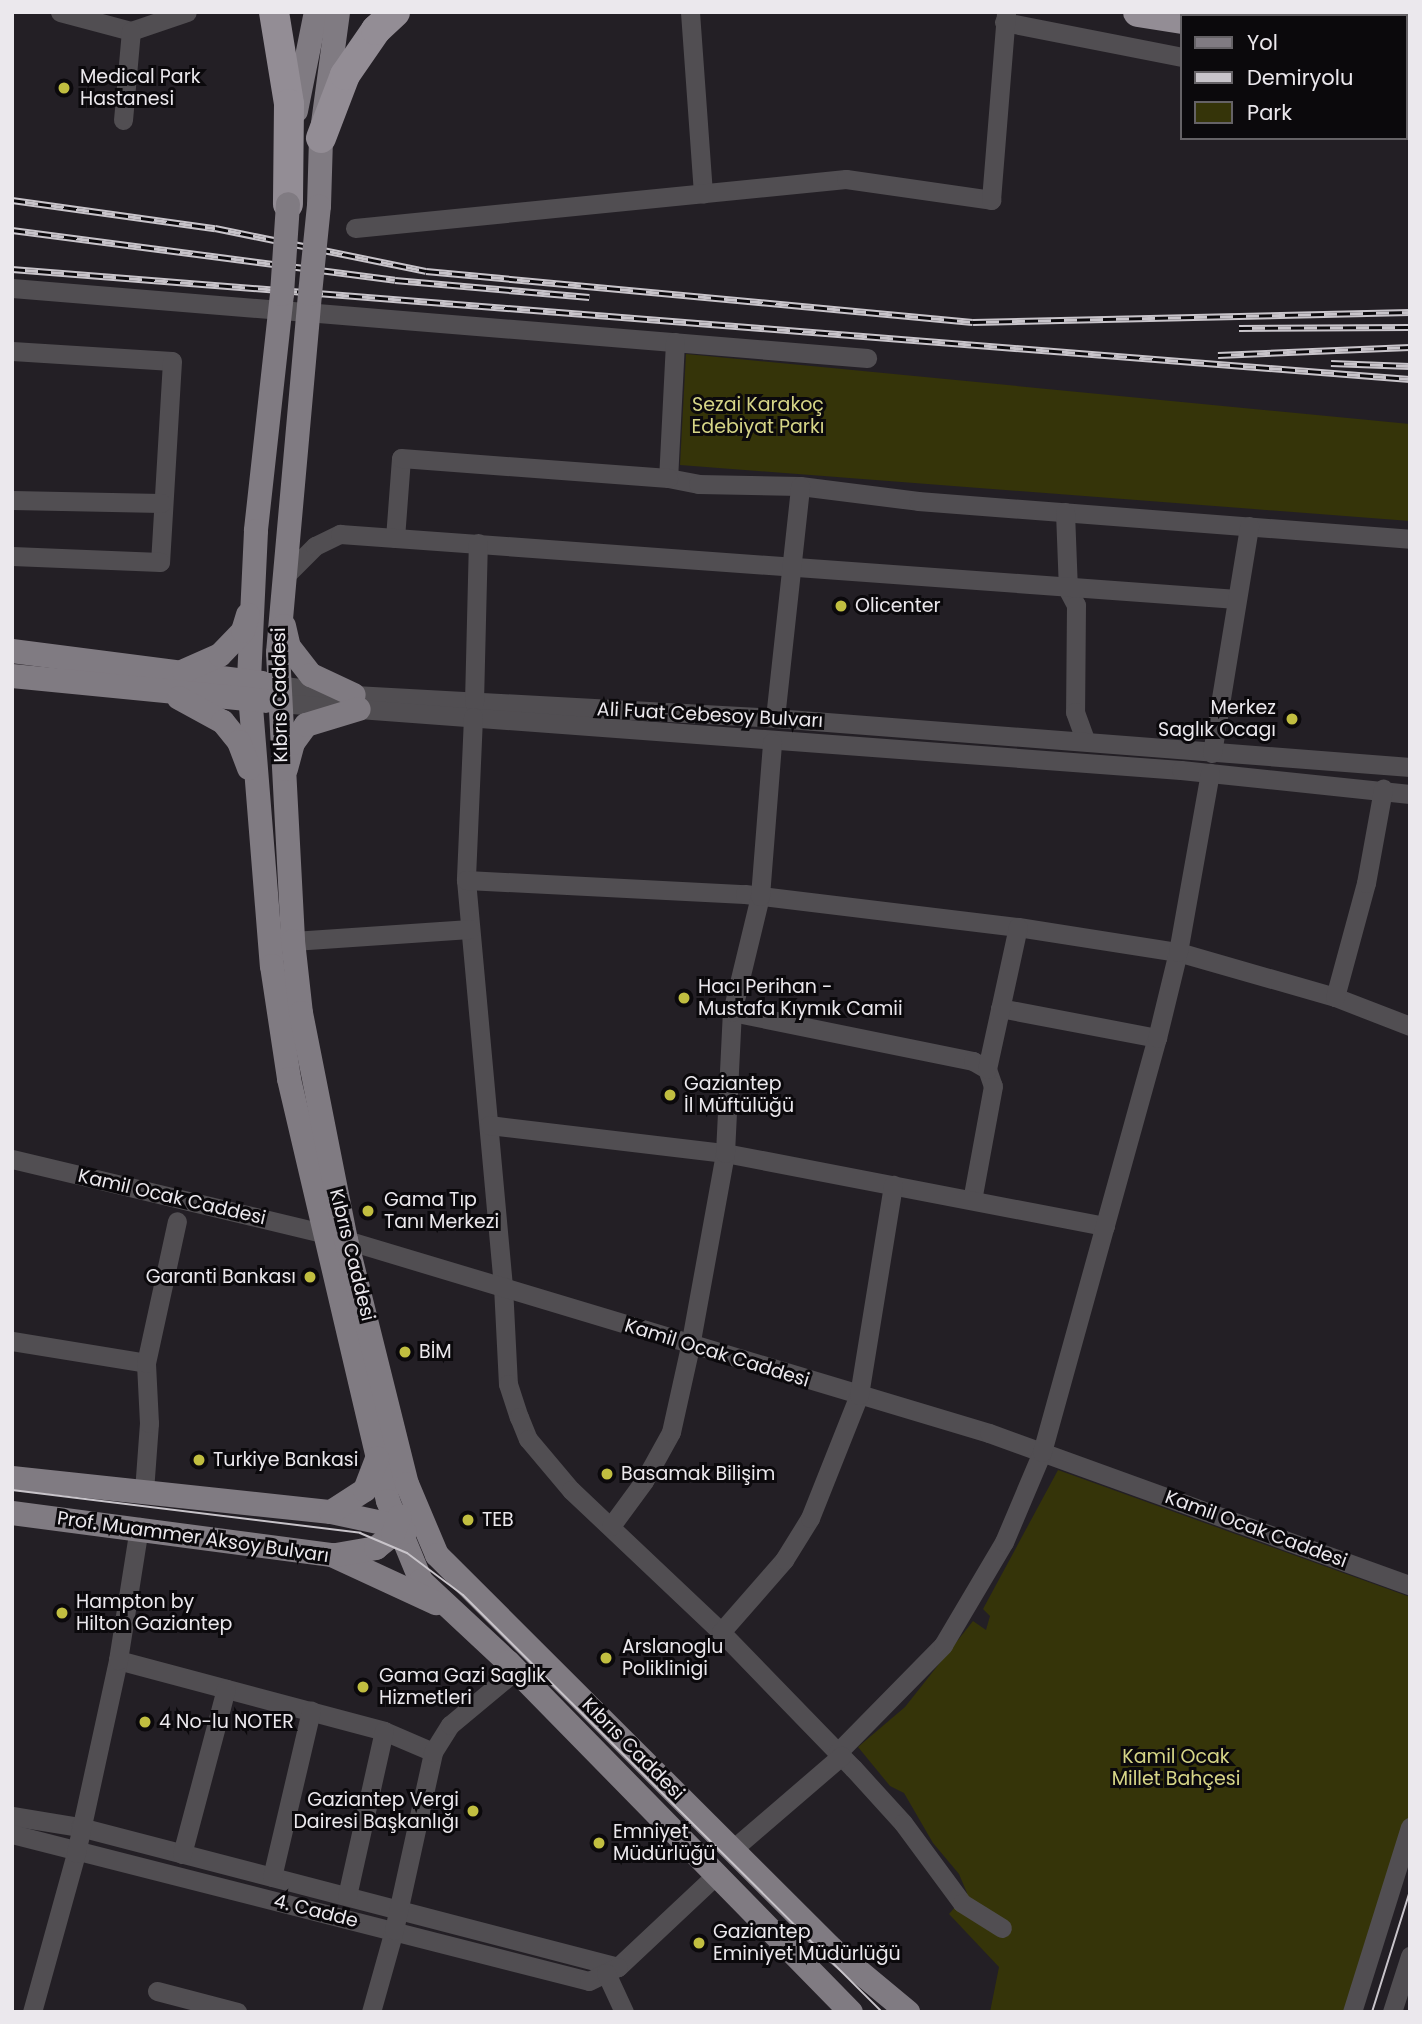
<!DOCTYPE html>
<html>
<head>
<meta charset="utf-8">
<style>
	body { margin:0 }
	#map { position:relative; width:1422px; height:2024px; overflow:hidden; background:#231f25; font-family:Poppins,sans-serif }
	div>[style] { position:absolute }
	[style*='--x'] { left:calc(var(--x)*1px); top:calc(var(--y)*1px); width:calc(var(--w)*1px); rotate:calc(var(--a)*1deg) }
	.green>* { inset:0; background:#353409 }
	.minor>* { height:19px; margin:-9.5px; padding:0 9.5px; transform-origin:9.5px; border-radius:9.5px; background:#514e52 }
	.major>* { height:24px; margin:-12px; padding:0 12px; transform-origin:12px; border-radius:12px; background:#807b82 }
	.highway>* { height:30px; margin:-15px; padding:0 15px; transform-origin:15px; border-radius:15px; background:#938d95 }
	.tram>* { height:2px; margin:-1px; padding:0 1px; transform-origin:1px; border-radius:1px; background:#c8c4ca }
	.rail>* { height:7px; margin-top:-3.5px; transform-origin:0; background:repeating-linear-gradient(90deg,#0b090c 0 13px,#c8c4ca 0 26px); box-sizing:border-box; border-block:2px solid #c8c4ca }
	.major-bridge>* { height:24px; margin:-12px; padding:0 12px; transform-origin:12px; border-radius:12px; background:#807b82 }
	.dots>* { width:19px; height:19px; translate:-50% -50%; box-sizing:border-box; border:4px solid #0b090c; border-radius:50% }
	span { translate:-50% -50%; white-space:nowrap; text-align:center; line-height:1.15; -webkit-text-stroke:6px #0b090c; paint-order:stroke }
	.poi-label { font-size:19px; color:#ebe8ed }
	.left { translate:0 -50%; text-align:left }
	.right { translate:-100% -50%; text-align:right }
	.park-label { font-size:19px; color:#d6d587 }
	.street-label { font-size:19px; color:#ebe8ed }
	.frame { position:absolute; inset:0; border:14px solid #ebe8ed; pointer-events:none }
	.legend { position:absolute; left:1180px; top:14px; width:228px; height:126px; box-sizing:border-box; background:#0b090c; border:2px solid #656266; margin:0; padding:9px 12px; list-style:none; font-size:21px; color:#ebe8ed }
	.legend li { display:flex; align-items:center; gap:14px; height:35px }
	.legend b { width:35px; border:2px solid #656266 }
</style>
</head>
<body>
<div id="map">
	<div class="green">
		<div style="clip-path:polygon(686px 354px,1410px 424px,1410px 521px,680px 465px)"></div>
		<div style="clip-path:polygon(1058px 1470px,1410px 1597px,1410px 1815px,1344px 2012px,990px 2012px,999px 1967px,949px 1914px,967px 1893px,959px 1874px,933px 1843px,904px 1793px,890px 1786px,858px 1747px,905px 1707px,973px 1621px,986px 1630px,990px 1616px,983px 1609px)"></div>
	</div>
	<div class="minor">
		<div style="--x:60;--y:12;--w:73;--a:15"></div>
		<div style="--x:131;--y:31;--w:59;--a:-18.7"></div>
		<div style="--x:690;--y:12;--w:182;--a:85.9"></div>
		<div style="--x:1004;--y:22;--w:181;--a:11.1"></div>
		<div style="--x:1406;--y:100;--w:4;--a:0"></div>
		<div style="--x:123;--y:120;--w:89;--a:-84.9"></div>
		<div style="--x:355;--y:228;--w:493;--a:-5.7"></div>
		<div style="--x:846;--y:179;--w:147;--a:8.2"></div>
		<div style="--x:991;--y:200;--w:189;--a:-85.4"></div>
		<div style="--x:12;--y:288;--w:858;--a:4.68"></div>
		<div style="--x:675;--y:342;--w:136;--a:92.9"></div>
		<div style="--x:668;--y:478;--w:31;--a:11"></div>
		<div style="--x:698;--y:484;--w:102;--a:1.1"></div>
		<div style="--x:800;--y:486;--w:119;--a:7.2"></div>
		<div style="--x:918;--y:501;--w:493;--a:4.4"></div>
		<div style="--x:12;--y:351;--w:160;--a:3.6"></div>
		<div style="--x:172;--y:361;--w:201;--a:93.4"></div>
		<div style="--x:160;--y:562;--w:148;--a:-177.7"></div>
		<div style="--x:12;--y:500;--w:149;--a:1.2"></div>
		<div style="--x:1065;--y:512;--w:78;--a:87.8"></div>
		<div style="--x:1068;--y:590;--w:17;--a:62"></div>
		<div style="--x:1076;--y:605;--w:107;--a:90.5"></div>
		<div style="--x:1075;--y:712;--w:30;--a:70"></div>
		<div style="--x:395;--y:538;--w:80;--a:-85.7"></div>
		<div style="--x:401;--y:458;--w:268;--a:4.3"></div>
		<div style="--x:282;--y:579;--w:47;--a:-45"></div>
		<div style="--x:315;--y:546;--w:28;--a:-26"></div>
		<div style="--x:340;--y:534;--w:899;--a:4.14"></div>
		<div style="--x:277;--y:685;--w:78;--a:7.4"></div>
		<div style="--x:354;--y:695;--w:422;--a:3.1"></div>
		<div style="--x:775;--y:718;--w:637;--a:4.41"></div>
		<div style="--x:474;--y:702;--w:159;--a:-88.6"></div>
		<div style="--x:278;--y:703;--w:905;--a:4.24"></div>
		<div style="--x:1181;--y:770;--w:230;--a:6"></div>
		<div style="--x:473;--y:717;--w:163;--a:92.5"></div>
		<div style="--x:466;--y:880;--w:408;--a:84.8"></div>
		<div style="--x:503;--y:1286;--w:98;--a:87.1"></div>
		<div style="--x:508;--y:1384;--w:35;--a:72"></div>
		<div style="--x:519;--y:1417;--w:24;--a:68"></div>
		<div style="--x:528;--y:1439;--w:67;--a:49.9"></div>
		<div style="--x:571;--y:1490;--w:207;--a:43.4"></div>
		<div style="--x:721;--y:1632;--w:190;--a:45.9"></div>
		<div style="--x:853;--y:1768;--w:74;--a:47.7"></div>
		<div style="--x:903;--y:1823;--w:99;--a:53.6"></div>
		<div style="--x:962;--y:1903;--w:47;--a:32"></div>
		<div style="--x:775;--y:718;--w:233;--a:-83.8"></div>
		<div style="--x:1212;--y:753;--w:230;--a:-80.7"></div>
		<div style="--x:466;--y:880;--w:279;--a:2.9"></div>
		<div style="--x:745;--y:894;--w:275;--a:6.9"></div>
		<div style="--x:1018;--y:927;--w:162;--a:8.9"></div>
		<div style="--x:1178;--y:952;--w:163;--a:16"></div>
		<div style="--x:1335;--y:997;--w:80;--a:21.1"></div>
		<div style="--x:293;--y:941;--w:177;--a:-3.9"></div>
		<div style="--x:1335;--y:997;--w:118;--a:-74.8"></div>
		<div style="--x:1366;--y:883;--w:96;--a:-79.7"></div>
		<div style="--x:1000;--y:1008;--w:160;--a:10.8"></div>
		<div style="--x:732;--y:1012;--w:246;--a:11.5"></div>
		<div style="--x:973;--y:1061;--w:16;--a:30"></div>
		<div style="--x:987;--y:1069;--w:18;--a:71"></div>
		<div style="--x:993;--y:1086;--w:116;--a:100.4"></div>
		<div style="--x:987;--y:1069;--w:145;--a:-77.7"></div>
		<div style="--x:489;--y:1125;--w:238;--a:6.8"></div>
		<div style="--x:725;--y:1153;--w:387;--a:10.9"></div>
		<div style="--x:12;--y:1159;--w:320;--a:13.4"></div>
		<div style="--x:323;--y:1233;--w:695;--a:16.72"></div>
		<div style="--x:989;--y:1433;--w:448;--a:19.9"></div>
		<div style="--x:12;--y:1341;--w:136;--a:9.3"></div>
		<div style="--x:144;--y:1491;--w:68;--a:-85.8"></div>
		<div style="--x:149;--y:1423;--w:60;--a:-92.9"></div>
		<div style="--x:146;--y:1363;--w:145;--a:-77.7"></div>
		<div style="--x:611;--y:1526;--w:56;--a:-53.7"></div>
		<div style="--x:644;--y:1481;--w:56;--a:-61.1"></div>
		<div style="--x:671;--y:1432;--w:88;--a:-77.5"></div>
		<div style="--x:690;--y:1346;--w:196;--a:-79.7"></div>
		<div style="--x:725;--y:1153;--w:141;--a:-87.2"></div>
		<div style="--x:732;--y:1012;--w:119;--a:-76.4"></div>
		<div style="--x:760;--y:896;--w:154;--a:-85.5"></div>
		<div style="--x:721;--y:1632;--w:96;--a:-48.8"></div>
		<div style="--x:784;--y:1560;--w:49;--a:-58.2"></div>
		<div style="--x:810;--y:1518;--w:132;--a:-68.3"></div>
		<div style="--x:859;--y:1395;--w:213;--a:-80.8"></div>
		<div style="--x:118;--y:1660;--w:275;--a:14.9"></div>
		<div style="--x:384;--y:1731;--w:53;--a:23.2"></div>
		<div style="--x:838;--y:1752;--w:150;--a:-45.5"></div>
		<div style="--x:943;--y:1645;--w:120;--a:-59.4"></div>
		<div style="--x:1004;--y:1542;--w:98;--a:-67.1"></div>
		<div style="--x:1042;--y:1452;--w:430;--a:-74.5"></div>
		<div style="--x:1157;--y:1038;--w:89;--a:-76.3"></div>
		<div style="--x:1178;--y:952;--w:182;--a:-79.9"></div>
		<div style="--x:12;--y:1816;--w:69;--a:9.2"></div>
		<div style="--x:80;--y:1827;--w:556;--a:14.59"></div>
		<div style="--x:618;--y:1967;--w:137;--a:-43.2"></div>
		<div style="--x:12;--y:1834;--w:595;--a:14.29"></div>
		<div style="--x:589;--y:1981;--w:32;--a:-26"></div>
		<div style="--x:733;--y:1849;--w:143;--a:-40.7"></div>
		<div style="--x:182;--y:1854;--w:171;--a:-75.1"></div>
		<div style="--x:272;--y:1877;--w:171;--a:-76.8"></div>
		<div style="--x:347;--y:1896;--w:169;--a:-77.4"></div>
		<div style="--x:606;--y:1973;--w:43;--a:65.2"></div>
		<div style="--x:157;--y:1991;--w:83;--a:14.7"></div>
		<div style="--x:32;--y:2012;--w:165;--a:-74.5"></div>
		<div style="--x:76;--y:1853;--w:198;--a:-77.7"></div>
		<div style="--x:118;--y:1660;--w:135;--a:-81"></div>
		<div style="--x:371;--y:2012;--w:85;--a:-74.3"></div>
		<div style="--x:394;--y:1930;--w:182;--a:-77.6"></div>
		<div style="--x:433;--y:1752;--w:32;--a:-58"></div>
		<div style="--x:450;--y:1725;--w:86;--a:-39.8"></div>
		<div style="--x:1352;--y:2012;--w:194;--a:-72.6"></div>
		<div style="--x:1392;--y:2012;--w:59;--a:-72.2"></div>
	</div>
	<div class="major">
		<div style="--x:296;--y:111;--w:101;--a:-78.6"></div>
		<div style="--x:319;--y:206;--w:68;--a:-88.3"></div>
		<div style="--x:321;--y:138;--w:127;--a:-82.3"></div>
		<div style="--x:282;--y:294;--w:238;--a:96.3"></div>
		<div style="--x:256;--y:531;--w:151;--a:92.7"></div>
		<div style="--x:249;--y:682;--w:285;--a:85.4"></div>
		<div style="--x:272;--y:966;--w:114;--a:81.4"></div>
		<div style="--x:289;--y:1079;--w:433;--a:76.8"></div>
		<div style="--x:388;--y:1501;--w:87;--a:67.6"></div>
		<div style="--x:421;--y:1581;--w:119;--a:43"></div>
		<div style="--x:508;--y:1662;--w:490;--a:45.6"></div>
		<div style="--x:310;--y:294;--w:360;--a:95.1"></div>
		<div style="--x:278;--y:653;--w:288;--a:87"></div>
		<div style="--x:293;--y:941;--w:72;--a:83.7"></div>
		<div style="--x:301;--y:1013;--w:231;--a:78.8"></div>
		<div style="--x:346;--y:1240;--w:252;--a:76"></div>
		<div style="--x:407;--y:1484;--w:77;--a:67.1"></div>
		<div style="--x:437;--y:1555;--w:558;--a:44.93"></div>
		<div style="--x:832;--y:1949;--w:99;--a:39.7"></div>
		<div style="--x:284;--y:626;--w:22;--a:77"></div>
		<div style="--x:289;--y:647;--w:36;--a:52"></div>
		<div style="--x:311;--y:675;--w:47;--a:24.9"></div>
		<div style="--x:12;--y:651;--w:252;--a:7.3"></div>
		<div style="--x:184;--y:671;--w:39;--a:-24"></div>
		<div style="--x:220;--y:655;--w:33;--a:-46"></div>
		<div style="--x:243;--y:631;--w:17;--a:-73"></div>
		<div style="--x:12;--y:676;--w:255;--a:5.6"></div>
		<div style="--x:179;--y:698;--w:50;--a:28.6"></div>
		<div style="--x:223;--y:722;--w:26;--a:51"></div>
		<div style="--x:239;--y:742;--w:28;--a:69"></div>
		<div style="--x:286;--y:769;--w:27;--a:-75"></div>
		<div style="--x:293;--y:743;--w:22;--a:-54"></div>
		<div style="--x:306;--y:725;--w:55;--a:-16.8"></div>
		<div style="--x:12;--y:1478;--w:321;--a:6.1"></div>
		<div style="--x:331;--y:1512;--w:67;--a:12"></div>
		<div style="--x:397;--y:1526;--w:10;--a:37"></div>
		<div style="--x:331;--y:1512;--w:40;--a:-32.9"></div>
		<div style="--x:365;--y:1490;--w:34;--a:-69"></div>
		<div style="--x:12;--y:1513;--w:323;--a:7.5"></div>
		<div style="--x:332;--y:1555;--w:115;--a:24.8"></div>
		<div style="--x:336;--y:1555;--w:41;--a:-9.9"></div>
		<div style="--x:376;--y:1548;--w:22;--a:-39"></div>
		<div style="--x:393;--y:1534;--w:19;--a:-69"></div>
	</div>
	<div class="highway">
		<div style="--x:274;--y:12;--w:93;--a:80.7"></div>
		<div style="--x:289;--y:104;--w:100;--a:90.6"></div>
		<div style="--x:1138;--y:12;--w:45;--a:9"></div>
		<div style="--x:1364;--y:12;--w:41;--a:5.6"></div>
		<div style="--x:1406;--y:52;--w:4;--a:0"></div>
		<div style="--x:321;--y:138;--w:67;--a:-69.1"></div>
		<div style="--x:345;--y:75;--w:55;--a:-55.4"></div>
		<div style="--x:376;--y:30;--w:26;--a:-43"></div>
	</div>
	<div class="tram">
		<div style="--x:12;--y:1490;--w:351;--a:7"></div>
		<div style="--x:360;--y:1533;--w:51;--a:23.1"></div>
		<div style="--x:407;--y:1553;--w:70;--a:36.9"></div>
		<div style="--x:463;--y:1595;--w:591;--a:44.86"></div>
		<div style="--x:1372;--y:2012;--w:127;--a:-72.6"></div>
	</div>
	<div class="rail">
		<div style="--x:12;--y:200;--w:205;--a:7.9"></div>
		<div style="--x:215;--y:228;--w:215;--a:11.5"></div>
		<div style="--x:426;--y:271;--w:549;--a:5.33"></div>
		<div style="--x:973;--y:322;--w:437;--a:-1.3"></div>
		<div style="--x:12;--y:230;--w:386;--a:7.4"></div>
		<div style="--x:395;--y:280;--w:195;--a:5"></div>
		<div style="--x:12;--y:269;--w:1402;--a:4.5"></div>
		<div style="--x:1239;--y:328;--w:171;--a:-0.3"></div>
		<div style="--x:1218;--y:355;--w:192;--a:-2.4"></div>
		<div style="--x:1331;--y:363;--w:79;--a:2.2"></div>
	</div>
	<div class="major-bridge">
		<div style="--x:282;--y:294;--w:90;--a:-86.2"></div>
		<div style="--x:310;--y:294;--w:88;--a:-84.2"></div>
	</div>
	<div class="dots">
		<div style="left:64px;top:88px;background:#c1be40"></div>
		<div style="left:841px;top:606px;background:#c1be40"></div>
		<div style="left:1292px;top:719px;background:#c1be40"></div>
		<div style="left:684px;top:998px;background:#c1be40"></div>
		<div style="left:670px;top:1095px;background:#c1be40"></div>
		<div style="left:368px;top:1211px;background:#c1be40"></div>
		<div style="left:310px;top:1277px;background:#c1be40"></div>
		<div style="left:405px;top:1352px;background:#c1be40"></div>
		<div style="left:199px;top:1460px;background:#c1be40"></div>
		<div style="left:607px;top:1474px;background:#c1be40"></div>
		<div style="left:468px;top:1520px;background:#c1be40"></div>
		<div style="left:62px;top:1613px;background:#c1be40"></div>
		<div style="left:606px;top:1658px;background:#c1be40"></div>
		<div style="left:363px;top:1687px;background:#c1be40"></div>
		<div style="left:145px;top:1722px;background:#c1be40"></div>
		<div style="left:473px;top:1811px;background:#c1be40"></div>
		<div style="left:599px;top:1843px;background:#c1be40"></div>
		<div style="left:699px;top:1943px;background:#c1be40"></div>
	</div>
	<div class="poi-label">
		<span class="left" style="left:80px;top:88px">Medical Park<br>Hastanesi</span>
		<span class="left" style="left:855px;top:606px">Olicenter</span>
		<span class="right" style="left:1276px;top:719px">Merkez<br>Saglık Ocagı</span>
		<span class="left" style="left:698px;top:998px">Hacı Perihan -<br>Mustafa Kıymık Camii</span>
		<span class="left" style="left:684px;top:1095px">Gaziantep<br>İl Müftülüğü</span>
		<span class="left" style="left:384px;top:1211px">Gama Tıp<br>Tanı Merkezi</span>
		<span class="right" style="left:296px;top:1277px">Garanti Bankası</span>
		<span class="left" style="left:419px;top:1352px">BİM</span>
		<span class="left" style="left:213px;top:1460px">Turkiye Bankasi</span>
		<span class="left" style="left:621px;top:1474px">Basamak Bilişim</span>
		<span class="left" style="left:482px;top:1520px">TEB</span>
		<span class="left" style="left:76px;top:1613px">Hampton by<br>Hilton Gaziantep</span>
		<span class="left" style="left:622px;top:1658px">Arslanoglu<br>Poliklinigi</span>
		<span class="left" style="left:379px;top:1687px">Gama Gazi Saglık<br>Hizmetleri</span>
		<span class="left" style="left:159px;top:1722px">4 No-lu NOTER</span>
		<span class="right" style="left:459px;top:1811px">Gaziantep Vergi<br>Dairesi Başkanlığı</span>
		<span class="left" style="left:613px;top:1843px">Emniyet<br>Müdürlüğü</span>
		<span class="left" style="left:713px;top:1943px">Gaziantep<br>Eminiyet Müdürlüğü</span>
	</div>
	<div class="park-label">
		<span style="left:758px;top:416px">Sezai Karakoç<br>Edebiyat Parkı</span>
		<span style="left:1176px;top:1768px">Kamil Ocak<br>Millet Bahçesi</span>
	</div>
	<div class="street-label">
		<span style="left:280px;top:695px;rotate:-91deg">Kıbrıs Caddesi</span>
		<span style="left:710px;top:715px;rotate:3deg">Ali Fuat Cebesoy Bulvarı</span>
		<span style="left:172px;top:1197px;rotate:13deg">Kamil Ocak Caddesi</span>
		<span style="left:352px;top:1255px;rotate:76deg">Kıbrıs Caddesi</span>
		<span style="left:717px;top:1353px;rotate:17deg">Kamil Ocak Caddesi</span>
		<span style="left:1256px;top:1529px;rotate:20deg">Kamil Ocak Caddesi</span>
		<span style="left:193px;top:1537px;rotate:8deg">Prof. Muammer Aksoy Bulvarı</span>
		<span style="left:633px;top:1749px;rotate:45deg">Kıbrıs Caddesi</span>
		<span style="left:316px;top:1911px;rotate:14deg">4. Cadde</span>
	</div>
	<div class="frame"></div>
	<ul class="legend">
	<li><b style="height:9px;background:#807b82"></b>Yol</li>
	<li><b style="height:9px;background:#c8c4ca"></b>Demiryolu</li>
	<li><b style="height:19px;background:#353409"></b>Park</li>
	</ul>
</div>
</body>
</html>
